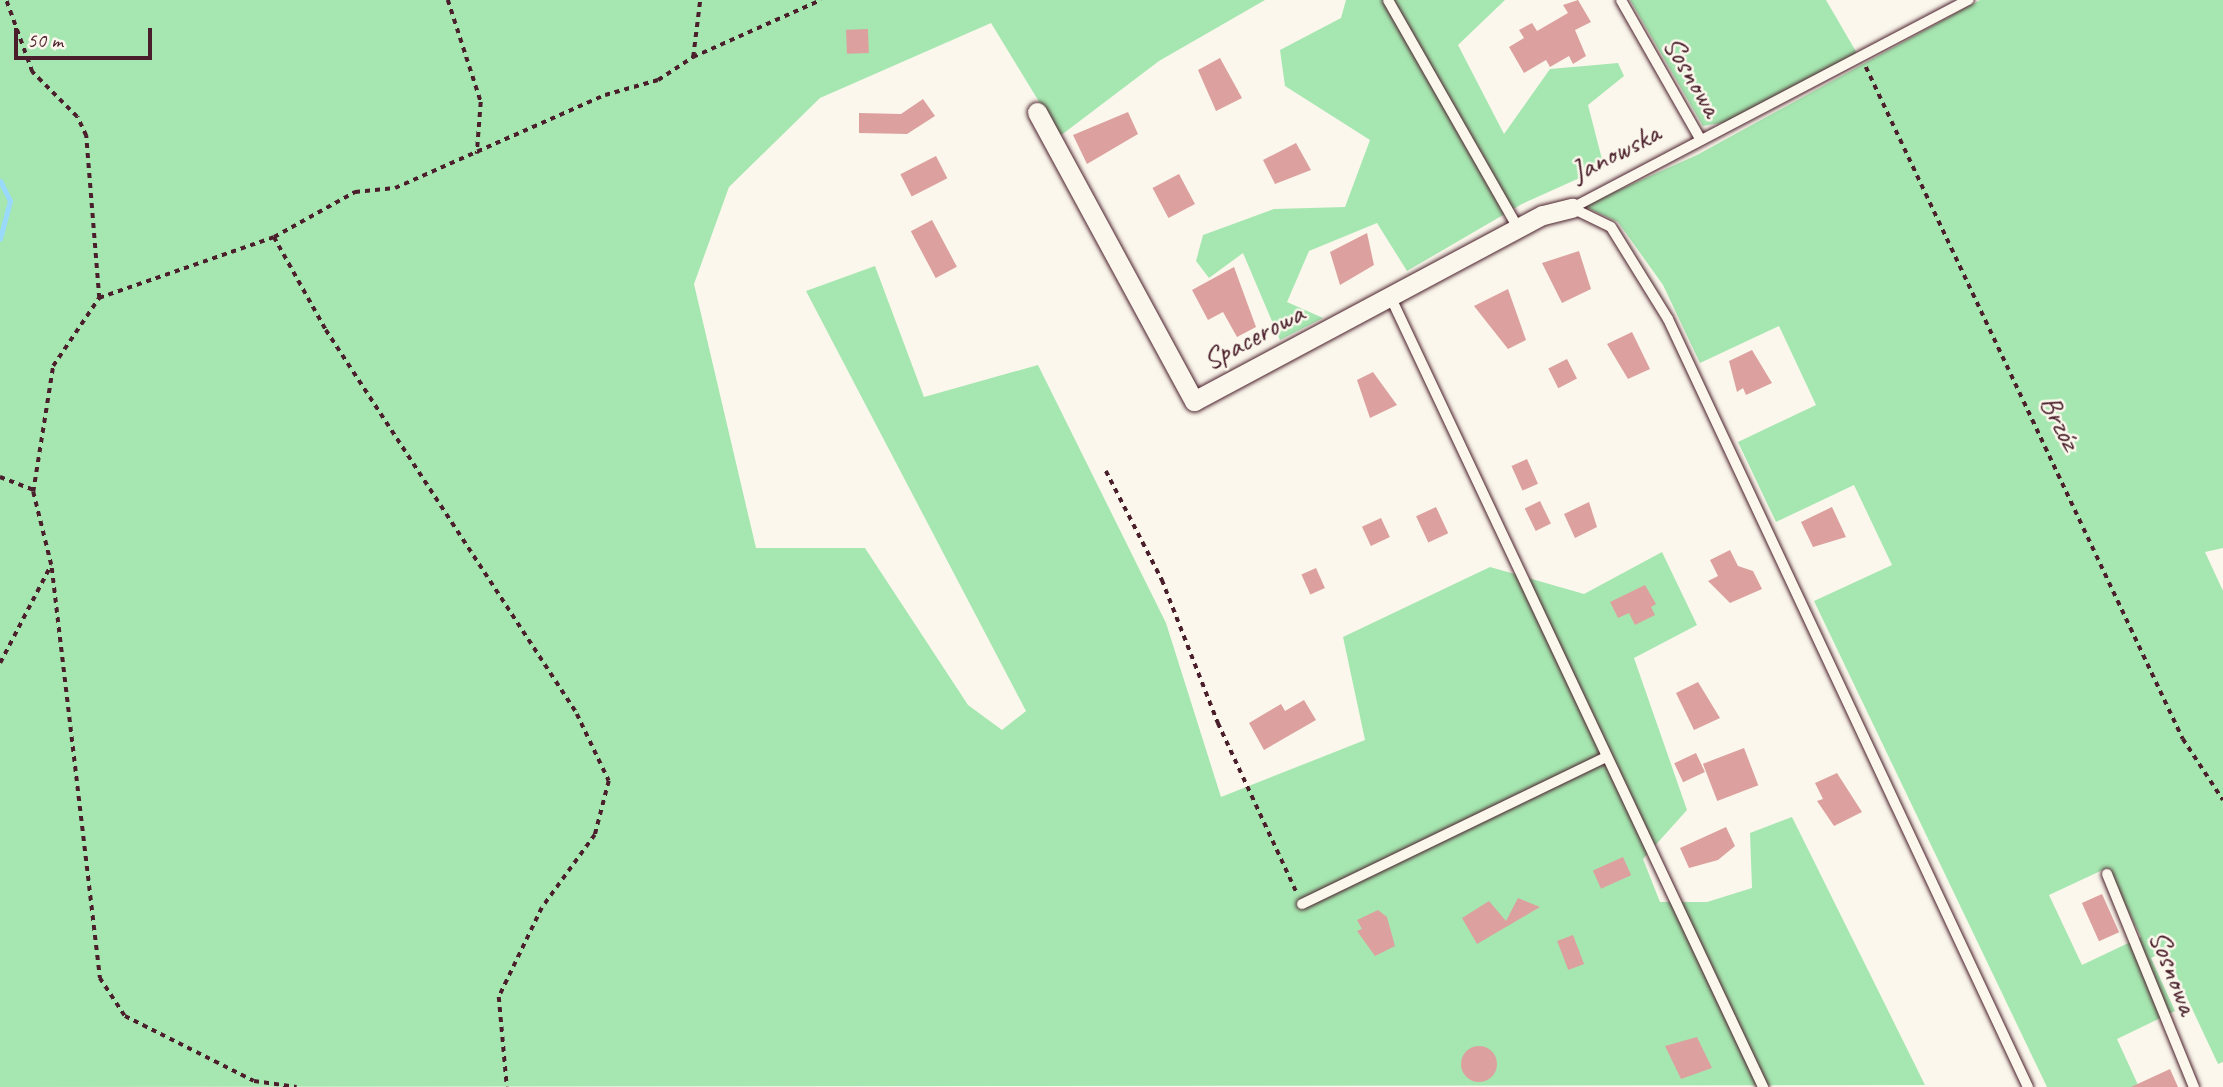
<!DOCTYPE html>
<html>
<head>
<meta charset="utf-8">
<style>
	body { margin:0 }
	#map { position:relative; width:2223px; height:1087px; overflow:hidden; background:#fbf7ec; font-family:Caveat,sans-serif }
	div>[style] { position:absolute }
	[style*='--x'] { left:calc(var(--x)*1px); top:calc(var(--y)*1px); width:calc(var(--w)*1px); rotate:calc(var(--a)*1deg) }
	.green>* { inset:0; background:#a6e7b1 }
	.stream>* { height:5px; margin:-2.5px; padding:0 2.5px; transform-origin:2.5px; border-radius:2.5px; background:#99d9fb }
	.building>* { inset:0; background:#dca19f; transform-origin:0 0 }
	.round { border-radius:50% }
	.path>* { height:3.5px; margin-top:-1.75px; transform-origin:0; background:repeating-linear-gradient(90deg,#4a1f2b 0 5px,transparent 0 10px) }
	.roads { filter:drop-shadow(0 0 2px #4a1f2b) drop-shadow(0 0 2px #4a1f2b) }
	.service>* { height:10px; margin:-5px; padding:0 5px; transform-origin:5px; border-radius:5px; background:#fbf7ec }
	.minor>* { height:19px; margin:-9.5px; padding:0 9.5px; transform-origin:9.5px; border-radius:9.5px; background:#fbf7ec }
	span { translate:-50% -50%; white-space:nowrap; text-align:center; line-height:1.15; -webkit-text-stroke:5px #fbf7ec; paint-order:stroke }
	.street-label { font-size:30px; color:#4a1f2b }
	.scale { position:absolute; left:14px; top:28px; width:138px; height:32px; box-sizing:border-box; border:4px solid #4a1f2b; border-top:0; padding-left:9px; font-size:21px; line-height:24px; white-space:nowrap; color:#4a1f2b; -webkit-text-stroke:5px #fbf7ec; paint-order:stroke }
</style>
</head>
<body>
<div id="map">
	<div class="green">
		<div style="clip-path:polygon(0 0,1265px 0,1159px 61px,1060px 136px,991px 23px,820px 98px,729px 187px,694px 284px,756px 548px,865px 548px,968px 705px,1002px 730px,1026px 711px,806px 291px,875px 266px,924px 397px,1038px 365px,1166px 623px,1221px 797px,1365px 740px,1343px 637px,1490px 567px,1584px 594px,1662px 552px,1697px 625px,1634px 658px,1687px 810px,1643px 859px,1660px 902px,1707px 902px,1752px 888px,1750px 833px,1792px 817px,1925px 1085px,0 1087px)"></div>
		<div style="clip-path:polygon(1346px 0,1505px 0,1458px 45px,1504px 134px,1550px 69px,1618px 63px,1624px 76px,1588px 105px,1604px 167px,1522px 204px,1407px 271px,1377px 223px,1309px 251px,1287px 302px,1323px 318px,1280px 340px,1243px 253px,1209px 278px,1196px 261px,1203px 235px,1274px 209px,1345px 207px,1370px 140px,1285px 86px,1280px 50px,1341px 18px)"></div>
		<div style="clip-path:polygon(1630px 0,1826px 0,1858px 55px,1727px 122px,1703px 126px)"></div>
		<div style="clip-path:polygon(evenodd,1980px 0,2223px 0,2223px 548px,2205px 552px,2223px 591px,2223px 1062px,2218px 1064px,2165px 951px,2151px 958px,2175px 1011px,2117px 1039px,2139px 1087px,2047px 1087px,1814px 601px,1892px 565px,1854px 485px,1776px 522px,1738px 442px,1816px 405px,1779px 326px,1700px 363px,1663px 285px,1618px 222px,1583px 206px,1697px 155px,1980px 0,2107px 868px,2141px 937px,2082px 965px,2049px 895px,2107px 868px)"></div>
	</div>
	<div class="stream">
		<div style="--x:0;--y:181;--w:22;--a:63"></div>
		<div style="--x:10;--y:201;--w:39;--a:105"></div>
	</div>
	<div class="building">
		<div style="clip-path:polygon(1578px 0,1591px 22px,1575px 30px,1586px 56px,1573px 64px,1569px 56px,1550px 67px,1546px 60px,1524px 73px,1509px 47px,1524px 38px,1519px 30px,1532px 23px,1537px 31px,1568px 13px,1563px 5px)"></div>
		<div style="left:868px;top:29px;width:24px;height:22px;rotate:88deg"></div>
		<div style="clip-path:polygon(1220px 58px,1242px 98px,1216px 111px,1198px 70px)"></div>
		<div style="clip-path:polygon(923px 99px,935px 116px,907px 134px,859px 133px,859px 113px,901px 114px)"></div>
		<div style="clip-path:polygon(1128px 112px,1138px 134px,1087px 164px,1073px 135px)"></div>
		<div style="clip-path:polygon(1296px 143px,1311px 170px,1275px 184px,1263px 160px)"></div>
		<div style="left:936px;top:156px;width:25px;height:40px;rotate:63deg"></div>
		<div style="left:1179px;top:174px;width:34px;height:30px;rotate:62deg"></div>
		<div style="left:932px;top:220px;width:53px;height:24px;rotate:62deg"></div>
		<div style="clip-path:polygon(1367px 233px,1374px 265px,1340px 285px,1330px 252px)"></div>
		<div style="clip-path:polygon(1579px 251px,1591px 289px,1562px 303px,1542px 263px)"></div>
		<div style="clip-path:polygon(1234px 267px,1256px 327px,1237px 337px,1223px 312px,1208px 320px,1192px 290px)"></div>
		<div style="clip-path:polygon(1508px 289px,1526px 340px,1508px 349px,1474px 306px)"></div>
		<div style="clip-path:polygon(1632px 332px,1650px 369px,1628px 379px,1607px 344px)"></div>
		<div style="clip-path:polygon(1752px 350px,1772px 383px,1746px 395px,1743px 388px,1737px 392px,1729px 361px)"></div>
		<div style="left:1567px;top:359px;width:22px;height:21px;rotate:63deg"></div>
		<div style="clip-path:polygon(1373px 372px,1397px 405px,1370px 418px,1357px 380px)"></div>
		<div style="left:1527px;top:459px;width:27px;height:17px;rotate:66deg"></div>
		<div style="left:1540px;top:501px;width:25px;height:17px;rotate:64deg"></div>
		<div style="clip-path:polygon(1589px 502px,1597px 527px,1575px 538px,1564px 514px)"></div>
		<div style="left:1436px;top:507px;width:29px;height:22px;rotate:65deg"></div>
		<div style="clip-path:polygon(1832px 507px,1846px 537px,1813px 547px,1801px 522px)"></div>
		<div style="left:1381px;top:518px;width:21px;height:21px;rotate:65deg"></div>
		<div style="clip-path:polygon(1730px 550px,1738px 566px,1753px 571px,1762px 589px,1730px 603px,1708px 581px,1718px 576px,1710px 560px)"></div>
		<div style="left:1316px;top:568px;width:22px;height:16px;rotate:66deg"></div>
		<div style="clip-path:polygon(1645px 585px,1656px 604px,1651px 607px,1655px 615px,1635px 625px,1629px 613px,1618px 618px,1610px 602px)"></div>
		<div style="clip-path:polygon(1698px 682px,1720px 718px,1694px 730px,1676px 693px)"></div>
		<div style="clip-path:polygon(1304px 700px,1316px 720px,1264px 750px,1249px 723px,1281px 704px,1285px 711px)"></div>
		<div style="left:1744px;top:748px;width:40px;height:44px;rotate:69deg"></div>
		<div style="left:1696px;top:753px;width:21px;height:24px;rotate:65deg"></div>
		<div style="clip-path:polygon(1837px 773px,1862px 812px,1834px 826px,1817px 801px,1823px 799px,1815px 783px)"></div>
		<div style="clip-path:polygon(1726px 827px,1735px 846px,1718px 860px,1689px 868px,1680px 848px)"></div>
		<div style="left:1623px;top:857px;width:20px;height:33px;rotate:66deg"></div>
		<div style="left:2102px;top:894px;width:42px;height:22px;rotate:66deg"></div>
		<div style="clip-path:polygon(1518px 898px,1540px 907px,1477px 944px,1462px 918px,1489px 901px,1506px 921px)"></div>
		<div style="clip-path:polygon(1378px 910px,1387px 917px,1395px 946px,1375px 956px,1357px 931px,1362px 929px,1357px 920px)"></div>
		<div style="left:1573px;top:935px;width:31px;height:17px;rotate:69deg"></div>
		<div style="clip-path:polygon(1697px 1037px,1712px 1068px,1681px 1079px,1665px 1046px)"></div>
		<div class="round" style="left:1461px;top:1046px;width:36px;height:36px"></div>
		<div style="clip-path:polygon(2170px 1069px,2178px 1087px,2131px 1087px)"></div>
	</div>
	<div class="path">
		<div style="--x:448;--y:0;--w:107;--a:72.1"></div>
		<div style="--x:481;--y:102;--w:52;--a:94.4"></div>
		<div style="--x:693;--y:57;--w:140;--a:-24"></div>
		<div style="--x:1866;--y:67;--w:743;--a:64.75"></div>
		<div style="--x:2183;--y:739;--w:73;--a:56.7"></div>
		<div style="--x:274;--y:237;--w:107;--a:60.8"></div>
		<div style="--x:326;--y:330;--w:459;--a:56.8"></div>
		<div style="--x:577;--y:714;--w:74;--a:64.5"></div>
		<div style="--x:609;--y:781;--w:56;--a:104.5"></div>
		<div style="--x:595;--y:835;--w:90;--a:126"></div>
		<div style="--x:542;--y:908;--w:99;--a:115.8"></div>
		<div style="--x:499;--y:997;--w:90;--a:84.9"></div>
		<div style="--x:99;--y:298;--w:185;--a:-19.2"></div>
		<div style="--x:274;--y:237;--w:93;--a:-29.1"></div>
		<div style="--x:355;--y:192;--w:40;--a:-5.7"></div>
		<div style="--x:395;--y:188;--w:230;--a:-23.9"></div>
		<div style="--x:605;--y:95;--w:55;--a:-15.8"></div>
		<div style="--x:658;--y:80;--w:42;--a:-33.3"></div>
		<div style="--x:693;--y:57;--w:57;--a:-83"></div>
		<div style="--x:1106;--y:471;--w:123;--a:62.8"></div>
		<div style="--x:1162;--y:580;--w:154;--a:68.6"></div>
		<div style="--x:1218;--y:723;--w:187;--a:65.1"></div>
		<div style="--x:0;--y:477;--w:36;--a:21"></div>
		<div style="--x:52;--y:568;--w:413;--a:83.3"></div>
		<div style="--x:100;--y:978;--w:45;--a:56.7"></div>
		<div style="--x:125;--y:1016;--w:144;--a:26.7"></div>
		<div style="--x:254;--y:1081;--w:43;--a:7.9"></div>
		<div style="--x:0;--y:663;--w:110;--a:-62.5"></div>
		<div style="--x:51;--y:565;--w:75;--a:-103.9"></div>
		<div style="--x:33;--y:492;--w:128;--a:-81"></div>
		<div style="--x:53;--y:366;--w:82;--a:-55.9"></div>
		<div style="--x:99;--y:298;--w:163;--a:-94.6"></div>
		<div style="--x:86;--y:136;--w:21;--a:-115"></div>
		<div style="--x:77;--y:117;--w:64;--a:-135"></div>
		<div style="--x:32;--y:72;--w:77;--a:-109.9"></div>
	</div>
	<div class="roads">
		<div class="service">
			<div style="--x:1388;--y:0;--w:262;--a:60.3"></div>
			<div style="--x:1621;--y:0;--w:161;--a:60.3"></div>
			<div style="--x:1572;--y:208;--w:43;--a:26"></div>
			<div style="--x:1611;--y:227;--w:108;--a:58.2"></div>
			<div style="--x:1668;--y:319;--w:848;--a:64.89"></div>
			<div style="--x:1572;--y:208;--w:448;--a:-27.7"></div>
			<div style="--x:1390;--y:296;--w:875;--a:64.75"></div>
			<div style="--x:2107;--y:874;--w:230;--a:67.8"></div>
			<div style="--x:1302;--y:904;--w:338;--a:-25.8"></div>
		</div>
		<div class="minor">
			<div style="--x:1037;--y:112;--w:329;--a:61.5"></div>
			<div style="--x:1194;--y:401;--w:395;--a:-28.1"></div>
			<div style="--x:1543;--y:215;--w:30;--a:-14"></div>
		</div>
	</div>
	<div class="street-label">
		<span style="left:1693px;top:76px;rotate:60deg">Sosnowa</span>
		<span style="left:1615px;top:152px;rotate:-27deg">Janowska</span>
		<span style="left:1253px;top:336px;rotate:-28deg">Spacerowa</span>
		<span style="left:2061px;top:422px;rotate:64deg">Brzóz</span>
		<span style="left:2174px;top:972px;rotate:69deg">Sosnowa</span>
	</div>
	<div class="scale">50 m</div>
</div>
</body>
</html>
